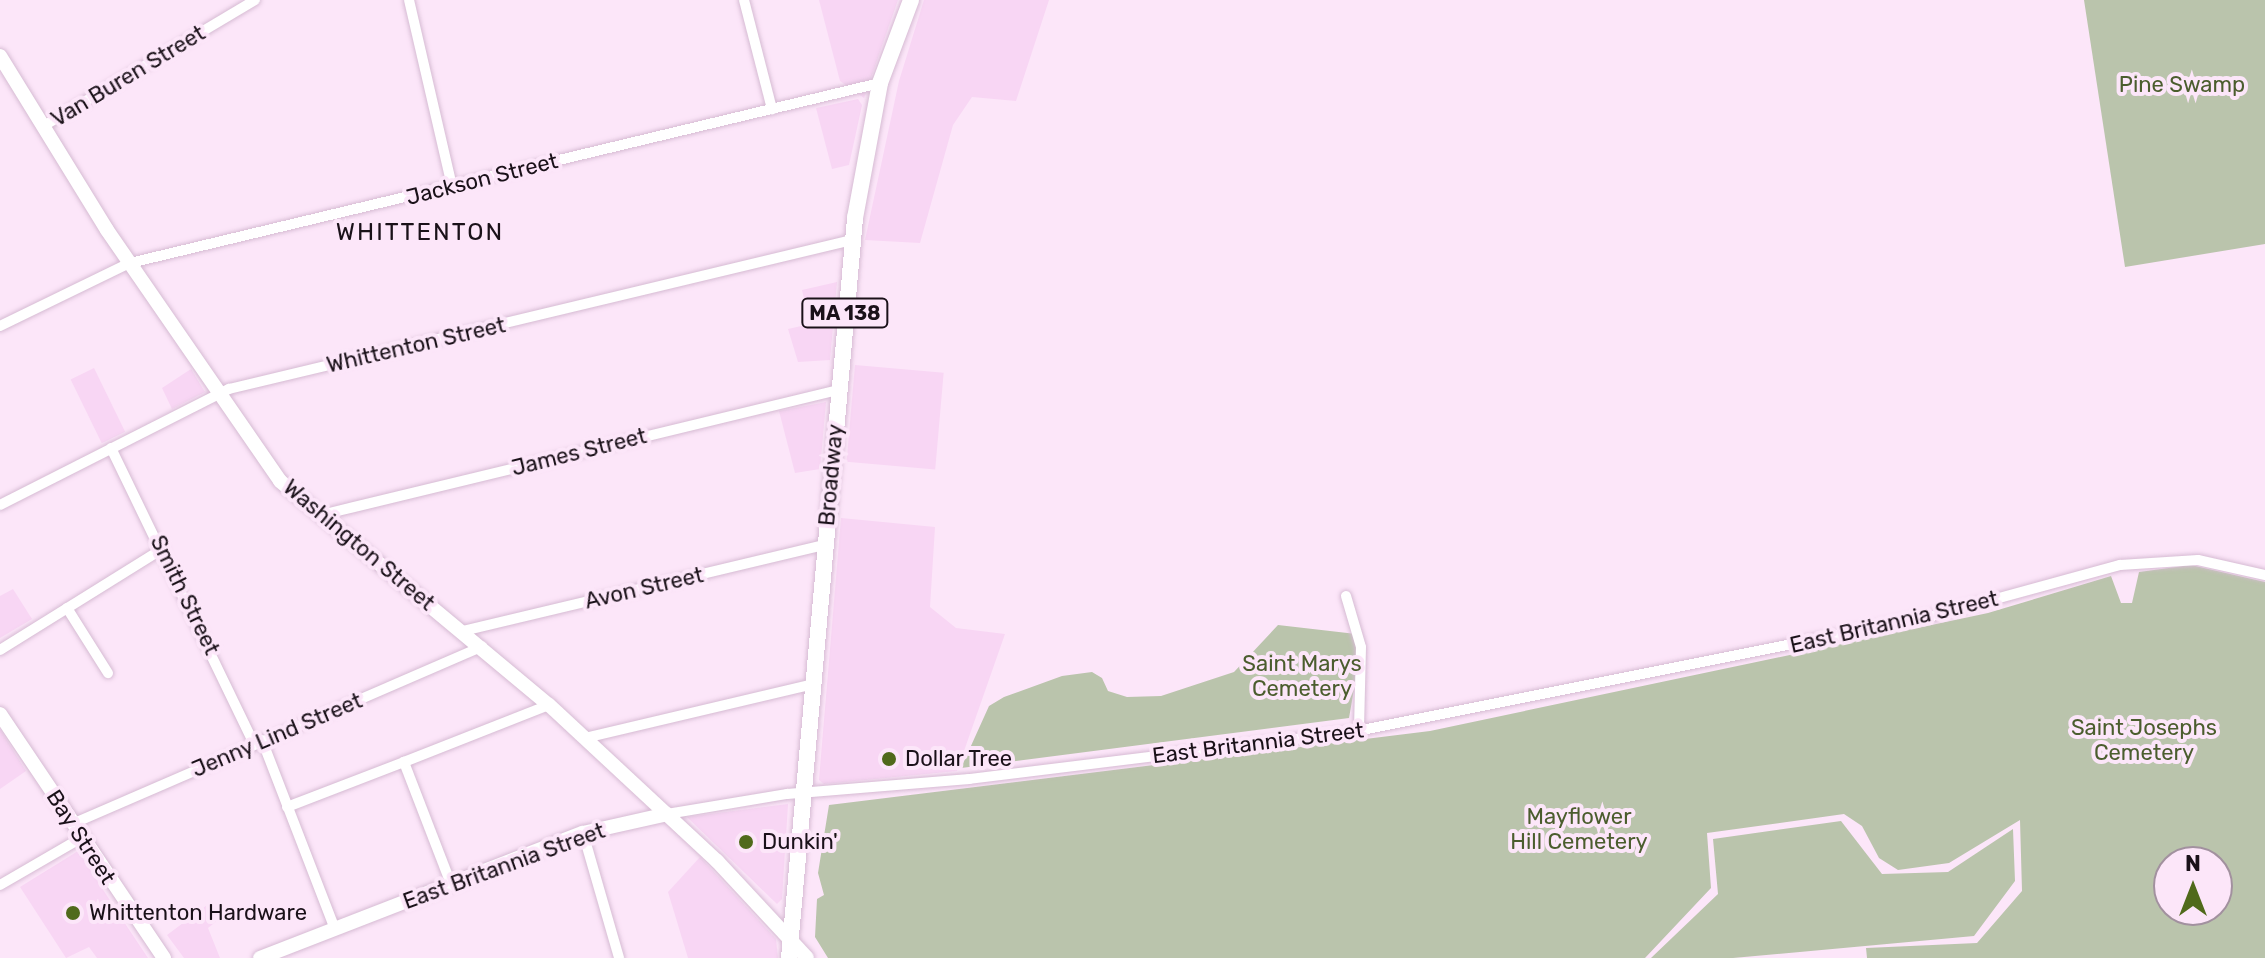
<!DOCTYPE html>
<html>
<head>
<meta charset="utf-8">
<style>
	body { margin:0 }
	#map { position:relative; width:2265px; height:958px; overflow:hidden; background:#fce6f9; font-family:Rubik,sans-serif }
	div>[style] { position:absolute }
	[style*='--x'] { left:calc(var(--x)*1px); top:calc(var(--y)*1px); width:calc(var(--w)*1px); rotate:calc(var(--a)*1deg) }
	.built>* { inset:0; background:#f8d6f4; transform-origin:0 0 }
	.green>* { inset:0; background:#bac4ac }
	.roads { filter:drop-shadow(0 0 2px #d6bbd3) drop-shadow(0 0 2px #d6bbd3) }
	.street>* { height:10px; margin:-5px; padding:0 5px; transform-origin:5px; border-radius:5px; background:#fff }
	.secondary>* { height:14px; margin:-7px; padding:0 7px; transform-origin:7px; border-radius:7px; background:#fff }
	.primary>* { height:16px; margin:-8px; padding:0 8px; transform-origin:8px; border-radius:8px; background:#fff }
	.dots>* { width:22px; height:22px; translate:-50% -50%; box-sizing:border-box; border:4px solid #fce6f9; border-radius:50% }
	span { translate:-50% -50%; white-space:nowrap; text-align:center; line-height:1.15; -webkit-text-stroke:8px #fce6f9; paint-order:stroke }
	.shield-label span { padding:2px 6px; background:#fce6f9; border:2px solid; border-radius:6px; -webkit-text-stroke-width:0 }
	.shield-label { font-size:20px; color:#1a1119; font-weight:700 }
	.street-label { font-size:22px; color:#1a1119 }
	.park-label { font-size:22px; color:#4b5d2e }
	.poi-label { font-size:22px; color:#1a1119 }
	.left { translate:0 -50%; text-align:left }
	.neighbourhood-label { font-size:24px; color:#1a1119; letter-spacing:2px }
	.north { position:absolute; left:2153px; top:846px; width:80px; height:80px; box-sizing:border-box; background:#fce6f9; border:2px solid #a2919f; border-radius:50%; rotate:0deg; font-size:22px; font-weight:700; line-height:32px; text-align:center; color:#1a1119 }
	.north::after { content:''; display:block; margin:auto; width:28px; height:36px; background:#506a1b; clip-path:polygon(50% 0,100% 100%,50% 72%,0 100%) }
</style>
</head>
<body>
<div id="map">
	<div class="built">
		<div style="clip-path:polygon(819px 0,898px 0,864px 98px,840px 81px)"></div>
		<div style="clip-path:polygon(924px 0,1049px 0,1016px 101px,972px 97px,953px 125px,920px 243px,865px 240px,899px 81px)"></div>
		<div style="clip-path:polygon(858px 99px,862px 105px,849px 165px,832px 169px,816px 108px)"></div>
		<div style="clip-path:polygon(837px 282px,830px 360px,798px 362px,788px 329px,810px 324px,802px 290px)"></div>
		<div style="left:855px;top:365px;width:89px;height:97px;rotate:5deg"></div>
		<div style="left:94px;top:368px;width:71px;height:26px;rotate:64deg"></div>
		<div style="clip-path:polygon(191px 369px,205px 392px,172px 409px,162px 388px)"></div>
		<div style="clip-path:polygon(826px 402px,820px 469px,795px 473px,779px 411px)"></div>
		<div style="clip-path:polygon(841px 518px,935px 527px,930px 607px,956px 628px,1005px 634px,957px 771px,824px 784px,819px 780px)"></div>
		<div style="clip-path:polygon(13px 589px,32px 619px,0 638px,0 596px)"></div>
		<div style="clip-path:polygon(0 729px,26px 771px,0 789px)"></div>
		<div style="clip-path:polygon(788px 804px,782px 899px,777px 904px,687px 817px)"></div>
		<div style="clip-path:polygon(78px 851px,126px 925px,148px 958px,97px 958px,89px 947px,66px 958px,20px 887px)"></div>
		<div style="clip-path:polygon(700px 857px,776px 939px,778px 958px,688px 958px,668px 892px)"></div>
		<div style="clip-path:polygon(207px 905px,218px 920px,208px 928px,220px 958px,184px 958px,167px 935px)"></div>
	</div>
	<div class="green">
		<div style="clip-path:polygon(2084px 0,2265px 0,2265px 244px,2125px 267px)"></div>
		<div style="clip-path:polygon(evenodd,2191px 565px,2265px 582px,2265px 958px,1867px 958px,1866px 948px,1977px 943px,2022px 891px,2020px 820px,1949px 863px,1898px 870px,1879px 858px,1862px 826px,1844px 814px,1707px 833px,1711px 888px,1645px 958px,828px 958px,815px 937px,817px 899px,824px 895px,818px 873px,829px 805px,1430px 731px,1988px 613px,2111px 576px,2121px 603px,2132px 603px,2139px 572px,2191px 565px,2169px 862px,2217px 862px,2217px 910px,2169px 910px,2169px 862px)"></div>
		<div style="clip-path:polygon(1278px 625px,1356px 634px,1359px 661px,1349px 718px,961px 768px,989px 706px,1004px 697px,1062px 676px,1092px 672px,1102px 678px,1108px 691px,1127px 697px,1161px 696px,1234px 672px)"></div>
		<div style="clip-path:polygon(1841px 821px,1882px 874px,1948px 872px,2013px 829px,2015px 881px,1974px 936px,1733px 958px,1651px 958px,1718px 894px,1713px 839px)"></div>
	</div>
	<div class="roads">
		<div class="street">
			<div style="--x:409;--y:0;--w:191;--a:77"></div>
			<div style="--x:744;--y:0;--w:113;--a:75.6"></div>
			<div style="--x:42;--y:127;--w:248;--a:-30.8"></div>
			<div style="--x:0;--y:326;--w:144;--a:-25.9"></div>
			<div style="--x:130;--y:263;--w:771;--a:-13.5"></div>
			<div style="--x:111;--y:448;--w:329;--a:64.2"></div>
			<div style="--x:0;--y:505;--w:257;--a:-26.9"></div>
			<div style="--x:229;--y:389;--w:641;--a:-13.45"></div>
			<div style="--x:321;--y:515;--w:532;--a:-13.59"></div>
			<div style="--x:1346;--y:596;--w:53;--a:73.6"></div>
			<div style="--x:1361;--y:647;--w:84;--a:91.4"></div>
			<div style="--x:67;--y:608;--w:77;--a:57.8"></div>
			<div style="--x:463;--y:631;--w:372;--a:-13.4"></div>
			<div style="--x:0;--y:650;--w:191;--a:-31.9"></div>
			<div style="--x:585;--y:738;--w:235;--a:-13.3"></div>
			<div style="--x:262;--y:740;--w:203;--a:68.9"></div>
			<div style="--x:287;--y:807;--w:125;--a:-21"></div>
			<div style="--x:667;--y:814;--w:122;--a:-9.5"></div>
			<div style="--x:787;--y:794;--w:183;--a:-4.7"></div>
			<div style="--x:969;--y:779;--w:386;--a:-7"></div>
			<div style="--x:1352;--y:732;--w:597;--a:-11.31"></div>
			<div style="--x:1937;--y:615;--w:190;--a:-15.3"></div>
			<div style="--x:2120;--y:565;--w:78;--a:-3.7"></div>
			<div style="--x:2198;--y:560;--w:69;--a:12.6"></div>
			<div style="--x:72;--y:824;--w:447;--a:-23.4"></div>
			<div style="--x:583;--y:833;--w:130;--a:73.9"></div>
			<div style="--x:451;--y:884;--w:131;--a:-111.1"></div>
			<div style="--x:404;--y:762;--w:156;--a:-21.5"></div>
			<div style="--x:0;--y:885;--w:94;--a:-30.1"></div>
		</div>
		<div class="secondary">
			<div style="--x:0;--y:56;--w:204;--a:58.4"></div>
			<div style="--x:107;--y:230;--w:305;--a:55.4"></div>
			<div style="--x:280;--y:481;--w:350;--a:39.8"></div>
			<div style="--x:549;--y:705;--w:229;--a:42.9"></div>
			<div style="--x:717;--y:861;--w:132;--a:47.1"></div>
			<div style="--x:0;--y:714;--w:294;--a:56.1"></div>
			<div style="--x:260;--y:958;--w:346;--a:-21.2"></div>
			<div style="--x:583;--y:833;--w:86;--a:-12.7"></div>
		</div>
		<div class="primary">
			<div style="--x:789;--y:958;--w:743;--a:-84.9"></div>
			<div style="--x:855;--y:218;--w:137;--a:-79.5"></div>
			<div style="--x:880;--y:83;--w:89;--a:-69.5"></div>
		</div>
	</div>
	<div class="dots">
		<div style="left:889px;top:759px;background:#506a1b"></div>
		<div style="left:746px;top:842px;background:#506a1b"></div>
		<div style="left:73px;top:913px;background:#506a1b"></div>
	</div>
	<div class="shield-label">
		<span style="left:845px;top:313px">MA 138</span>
	</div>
	<div class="street-label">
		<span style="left:128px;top:76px;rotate:-31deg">Van Buren Street</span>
		<span style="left:482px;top:179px;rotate:-14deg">Jackson Street</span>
		<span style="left:416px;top:345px;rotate:-13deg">Whittenton Street</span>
		<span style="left:579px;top:452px;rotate:-14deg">James Street</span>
		<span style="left:831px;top:475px;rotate:-85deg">Broadway</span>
		<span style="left:359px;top:545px;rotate:40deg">Washington Street</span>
		<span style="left:644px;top:588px;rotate:-13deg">Avon Street</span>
		<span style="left:185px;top:595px;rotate:64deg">Smith Street</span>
		<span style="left:1894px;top:622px;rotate:-13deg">East Britannia Street</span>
		<span style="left:277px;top:735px;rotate:-23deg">Jenny Lind Street</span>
		<span style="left:1258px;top:743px;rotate:-7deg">East Britannia Street</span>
		<span style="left:81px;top:837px;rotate:57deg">Bay Street</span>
		<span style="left:504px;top:866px;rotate:-20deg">East Britannia Street</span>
	</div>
	<div class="park-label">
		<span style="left:2182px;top:85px">Pine Swamp</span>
		<span style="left:1302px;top:676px">Saint Marys<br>Cemetery</span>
		<span style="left:2144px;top:740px">Saint Josephs<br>Cemetery</span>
		<span style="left:1579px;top:829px">Mayflower<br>Hill Cemetery</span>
	</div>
	<div class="poi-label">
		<span class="left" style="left:905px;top:759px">Dollar Tree</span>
		<span class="left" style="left:762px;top:842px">Dunkin'</span>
		<span class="left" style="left:89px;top:913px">Whittenton Hardware</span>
	</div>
	<div class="neighbourhood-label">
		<span style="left:420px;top:233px">WHITTENTON</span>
	</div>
	<div class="north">N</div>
</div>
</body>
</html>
